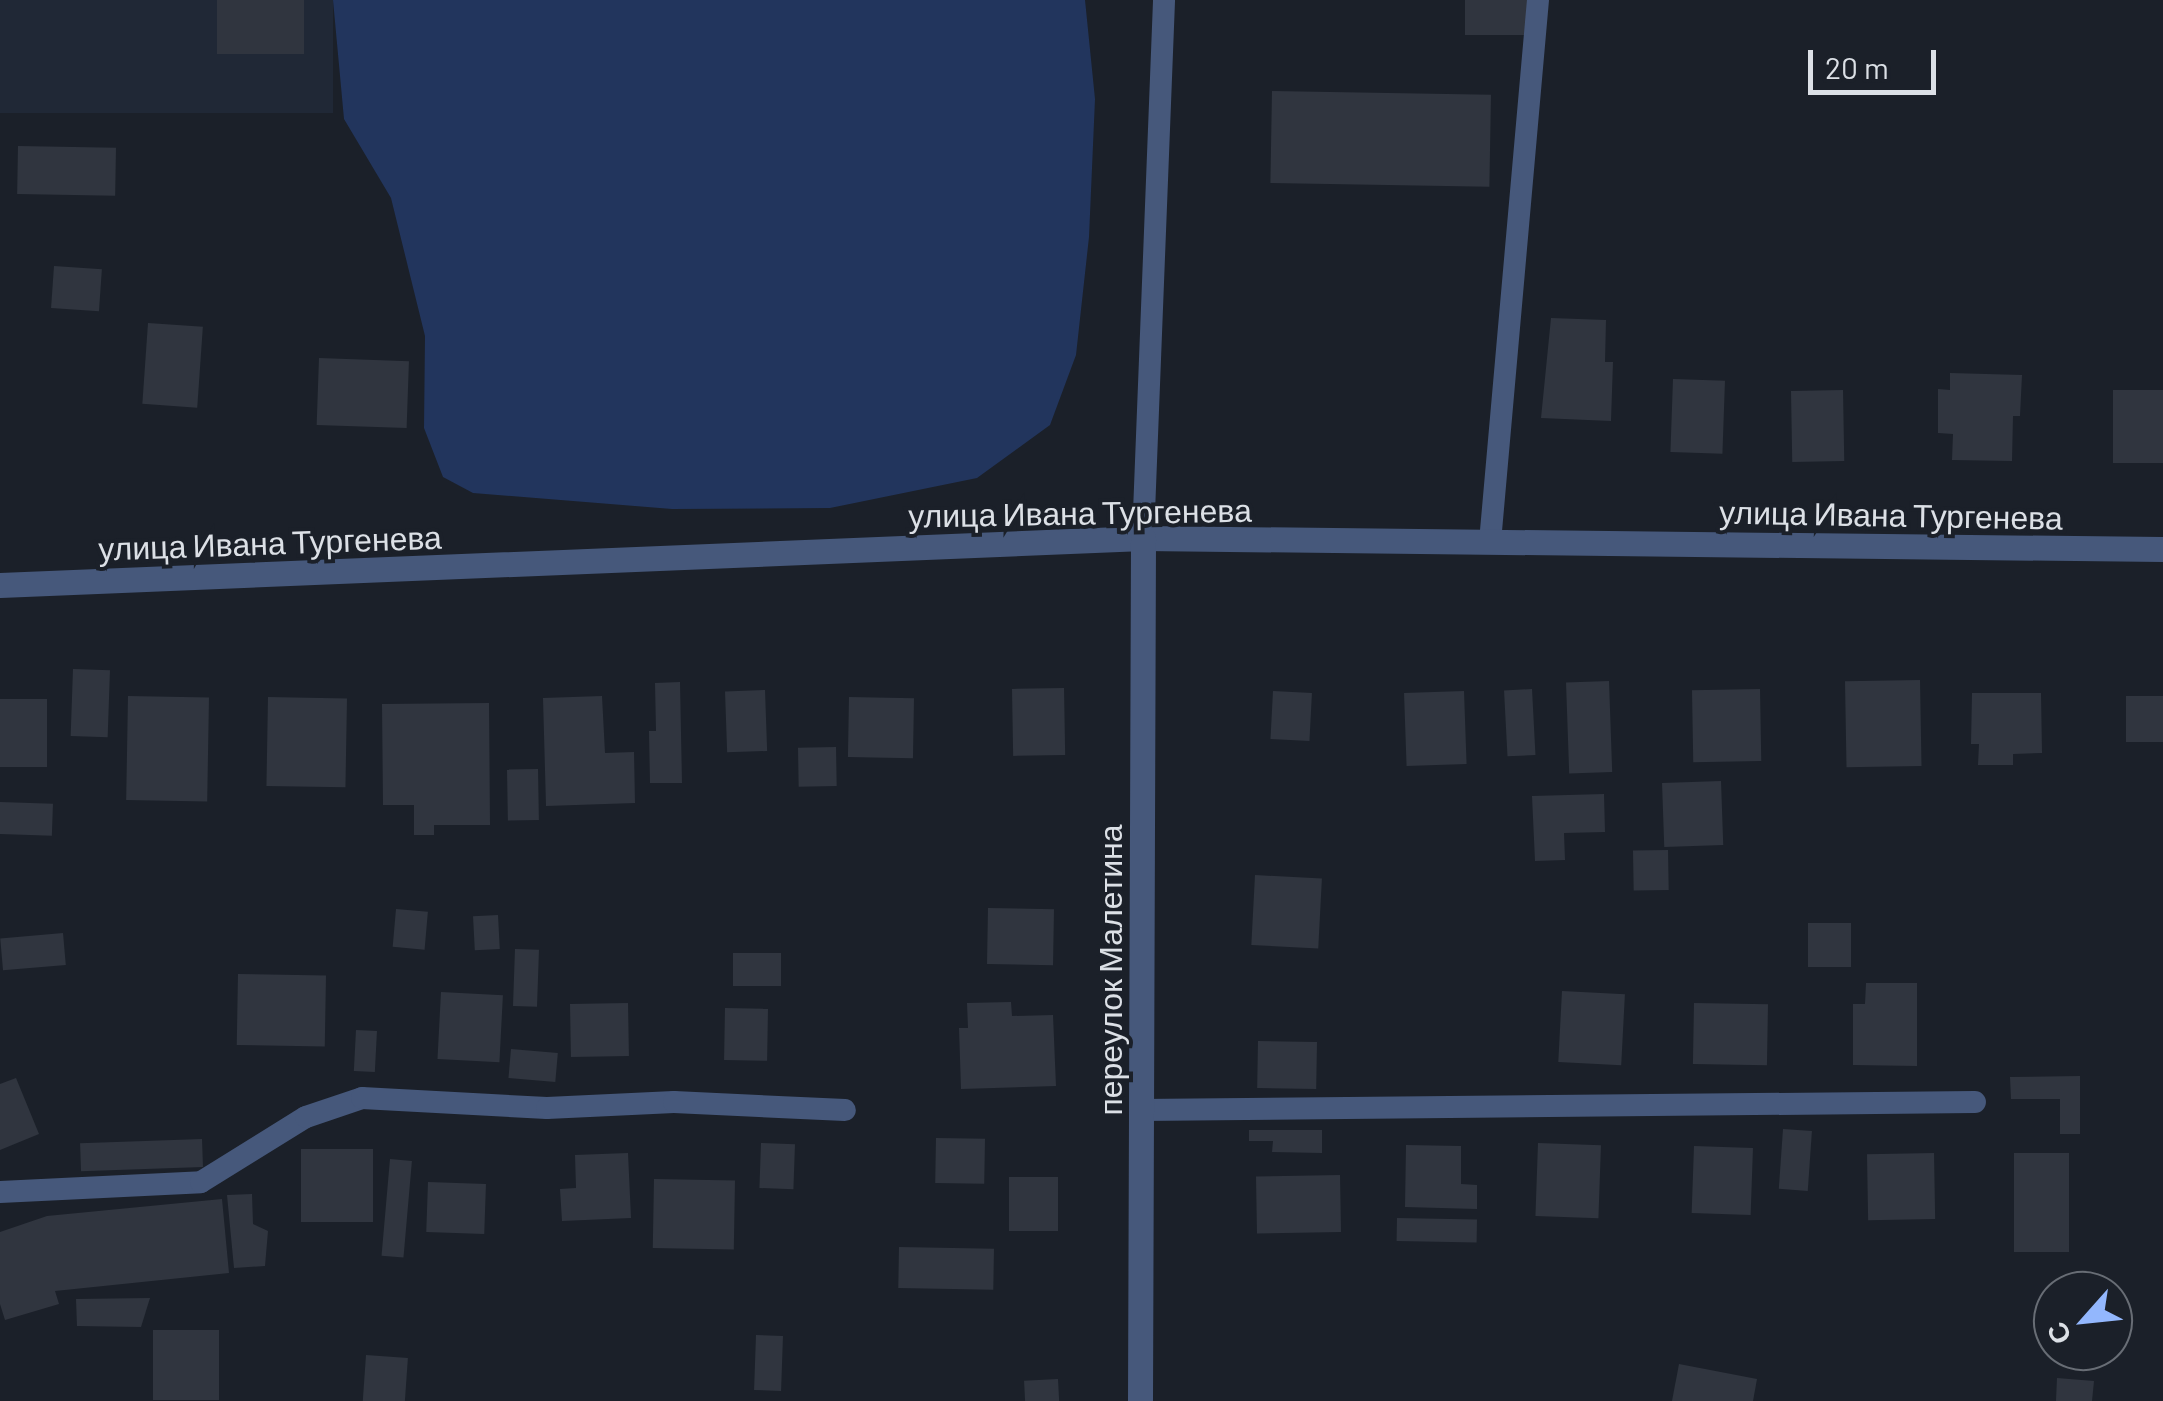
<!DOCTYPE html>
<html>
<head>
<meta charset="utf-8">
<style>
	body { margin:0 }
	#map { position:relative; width:2163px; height:1401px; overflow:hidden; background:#1b2029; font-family:Barlow,sans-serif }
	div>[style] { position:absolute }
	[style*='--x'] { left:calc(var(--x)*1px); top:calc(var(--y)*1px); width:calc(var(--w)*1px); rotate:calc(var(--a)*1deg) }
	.built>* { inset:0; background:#202836; transform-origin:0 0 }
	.green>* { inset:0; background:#22355d }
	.building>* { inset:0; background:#30353f; transform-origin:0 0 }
	.lane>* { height:22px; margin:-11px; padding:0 11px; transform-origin:11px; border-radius:11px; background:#46587b }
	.street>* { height:25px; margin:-12.5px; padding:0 12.5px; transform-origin:12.5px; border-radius:12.5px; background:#46587b }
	span { translate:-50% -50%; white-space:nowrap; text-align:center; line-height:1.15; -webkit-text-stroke:8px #1b2029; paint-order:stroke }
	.street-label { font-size:32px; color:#dce0e6 }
	.north { position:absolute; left:2033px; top:1271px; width:100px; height:100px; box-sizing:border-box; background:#1b2029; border:2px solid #686d75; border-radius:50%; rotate:243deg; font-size:28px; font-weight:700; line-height:40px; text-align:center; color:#dce0e6 }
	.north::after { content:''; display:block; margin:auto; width:35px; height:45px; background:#93b7fd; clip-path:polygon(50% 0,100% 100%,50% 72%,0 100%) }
	.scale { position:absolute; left:1808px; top:50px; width:128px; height:45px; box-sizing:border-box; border:5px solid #dce0e6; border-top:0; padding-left:12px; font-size:30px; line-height:35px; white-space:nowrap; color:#dce0e6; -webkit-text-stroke:8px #1b2029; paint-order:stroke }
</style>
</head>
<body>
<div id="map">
	<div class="built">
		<div style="left:0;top:0;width:333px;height:113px"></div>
	</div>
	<div class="green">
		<div style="clip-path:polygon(333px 0,1085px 0,1095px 99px,1089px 237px,1076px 355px,1050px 425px,977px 478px,830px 508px,672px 509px,473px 493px,443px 477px,424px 428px,425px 336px,391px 198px,344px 119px)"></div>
	</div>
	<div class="building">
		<div style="left:217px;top:0;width:87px;height:54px"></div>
		<div style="left:1465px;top:0;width:64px;height:35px"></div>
		<div style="left:1272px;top:91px;width:219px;height:92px;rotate:1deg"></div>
		<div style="left:18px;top:146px;width:98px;height:48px;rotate:1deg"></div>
		<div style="left:54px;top:266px;width:48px;height:42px;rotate:4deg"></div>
		<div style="clip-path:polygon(1551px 318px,1606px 320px,1605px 362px,1613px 362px,1611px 421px,1541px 418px)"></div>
		<div style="left:148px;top:323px;width:55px;height:81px;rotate:4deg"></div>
		<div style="left:319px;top:358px;width:90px;height:67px;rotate:2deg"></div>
		<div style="clip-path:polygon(1950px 373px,2022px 375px,2020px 416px,2013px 416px,2012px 461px,1952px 460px,1953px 434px,1938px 433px,1938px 389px,1950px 390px)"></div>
		<div style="left:1673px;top:379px;width:52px;height:73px;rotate:2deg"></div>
		<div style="left:1843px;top:390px;width:71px;height:52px;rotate:89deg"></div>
		<div style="left:2113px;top:390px;width:50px;height:73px"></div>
		<div style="left:73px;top:669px;width:37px;height:67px;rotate:2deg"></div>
		<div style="left:1920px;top:680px;width:86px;height:75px;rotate:89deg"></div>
		<div style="left:1609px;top:681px;width:91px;height:43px;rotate:88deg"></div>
		<div style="clip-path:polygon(680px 682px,682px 783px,650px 783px,649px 731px,656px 731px,655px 683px)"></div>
		<div style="left:1064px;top:688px;width:67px;height:52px;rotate:89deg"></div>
		<div style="left:1532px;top:689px;width:66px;height:28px;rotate:87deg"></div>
		<div style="left:1760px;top:689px;width:72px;height:68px;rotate:89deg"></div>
		<div style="left:765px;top:690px;width:61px;height:40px;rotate:88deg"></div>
		<div style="left:1273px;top:691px;width:39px;height:48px;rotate:3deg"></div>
		<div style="left:1464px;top:691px;width:73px;height:60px;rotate:88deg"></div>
		<div style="clip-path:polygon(1972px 693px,2041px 693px,2042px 753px,2013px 754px,2013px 765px,1978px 765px,1979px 744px,1971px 744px)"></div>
		<div style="left:128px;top:696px;width:81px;height:104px;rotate:1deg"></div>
		<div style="clip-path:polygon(602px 696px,605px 753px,634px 752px,635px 803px,546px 806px,543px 698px)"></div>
		<div style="left:2163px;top:696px;width:46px;height:37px;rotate:90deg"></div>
		<div style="left:268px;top:697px;width:79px;height:89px;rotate:1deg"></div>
		<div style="left:849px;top:697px;width:65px;height:60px;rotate:1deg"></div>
		<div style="left:0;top:699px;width:47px;height:68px"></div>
		<div style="clip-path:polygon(489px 703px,490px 825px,434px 825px,434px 835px,414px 835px,414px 805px,383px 805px,382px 704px)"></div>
		<div style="left:836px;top:747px;width:39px;height:38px;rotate:89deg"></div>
		<div style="left:538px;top:769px;width:51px;height:31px;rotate:89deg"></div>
		<div style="left:1721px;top:781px;width:64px;height:59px;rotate:88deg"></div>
		<div style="clip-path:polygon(1604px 794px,1605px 832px,1564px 833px,1565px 860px,1535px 861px,1532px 796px)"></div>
		<div style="left:0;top:802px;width:53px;height:32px;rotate:2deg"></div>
		<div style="left:1668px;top:850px;width:40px;height:35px;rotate:89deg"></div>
		<div style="left:1255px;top:875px;width:67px;height:70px;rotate:3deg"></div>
		<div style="left:988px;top:908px;width:66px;height:56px;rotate:1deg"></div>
		<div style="left:396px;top:909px;width:32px;height:38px;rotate:5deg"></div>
		<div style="left:498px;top:915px;width:34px;height:25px;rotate:87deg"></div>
		<div style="left:1808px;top:923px;width:43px;height:44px"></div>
		<div style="left:63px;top:933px;width:32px;height:63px;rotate:85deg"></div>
		<div style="left:515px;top:949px;width:24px;height:57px;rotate:2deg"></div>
		<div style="left:733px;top:953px;width:48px;height:33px"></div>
		<div style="left:238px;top:974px;width:88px;height:71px;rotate:1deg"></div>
		<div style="clip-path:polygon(1866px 983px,1917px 983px,1917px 1066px,1853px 1065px,1853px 1004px,1865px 1004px)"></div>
		<div style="left:1562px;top:991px;width:63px;height:71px;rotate:3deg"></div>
		<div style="left:441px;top:992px;width:62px;height:67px;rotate:3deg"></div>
		<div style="clip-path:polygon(1011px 1002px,1012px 1016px,1053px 1015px,1056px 1086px,961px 1089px,959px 1028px,968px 1028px,967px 1003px)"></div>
		<div style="left:628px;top:1003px;width:53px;height:58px;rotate:89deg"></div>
		<div style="left:1694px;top:1003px;width:74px;height:61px;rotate:1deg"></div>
		<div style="left:725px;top:1008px;width:43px;height:52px;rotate:1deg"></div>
		<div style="left:356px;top:1030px;width:21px;height:41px;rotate:3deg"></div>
		<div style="left:1258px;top:1041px;width:59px;height:47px;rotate:1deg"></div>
		<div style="left:511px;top:1049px;width:47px;height:29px;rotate:5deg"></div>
		<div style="clip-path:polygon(2080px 1076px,2080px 1134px,2060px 1134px,2060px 1099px,2011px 1099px,2010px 1077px)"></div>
		<div style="clip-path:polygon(16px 1078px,39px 1134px,0 1150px,0 1084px)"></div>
		<div style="left:1783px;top:1129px;width:29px;height:60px;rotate:4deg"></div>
		<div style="clip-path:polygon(1249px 1130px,1322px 1130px,1322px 1153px,1272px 1152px,1273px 1141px,1249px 1141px)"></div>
		<div style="left:936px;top:1138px;width:49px;height:45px;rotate:1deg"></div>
		<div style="left:202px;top:1139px;width:28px;height:122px;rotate:88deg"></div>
		<div style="left:761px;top:1143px;width:34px;height:45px;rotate:2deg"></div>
		<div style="left:1538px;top:1143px;width:63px;height:73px;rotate:2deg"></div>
		<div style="clip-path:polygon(1406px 1145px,1461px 1146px,1461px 1184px,1477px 1185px,1477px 1209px,1405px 1207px)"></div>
		<div style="left:1694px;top:1146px;width:59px;height:67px;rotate:2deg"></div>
		<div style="left:301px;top:1149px;width:72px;height:73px"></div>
		<div style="clip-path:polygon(628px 1153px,631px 1218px,562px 1221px,560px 1189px,576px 1188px,575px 1155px)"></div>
		<div style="left:1934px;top:1153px;width:66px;height:67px;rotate:89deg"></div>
		<div style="left:2014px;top:1153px;width:55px;height:99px"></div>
		<div style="left:390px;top:1159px;width:22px;height:97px;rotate:5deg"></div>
		<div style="left:1340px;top:1175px;width:57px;height:84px;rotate:89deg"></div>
		<div style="left:1009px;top:1177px;width:49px;height:54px"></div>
		<div style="left:654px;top:1179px;width:81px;height:69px;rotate:1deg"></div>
		<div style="left:428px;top:1182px;width:58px;height:50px;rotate:2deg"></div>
		<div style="clip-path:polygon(252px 1194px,253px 1224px,268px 1231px,265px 1266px,234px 1268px,227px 1195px)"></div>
		<div style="clip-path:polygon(222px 1199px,229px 1273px,55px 1291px,59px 1304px,5px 1320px,0 1304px,0 1232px,47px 1216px)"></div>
		<div style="left:1397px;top:1218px;width:80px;height:23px;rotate:1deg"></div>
		<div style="left:899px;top:1247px;width:95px;height:41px;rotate:1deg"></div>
		<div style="clip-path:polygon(150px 1298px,141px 1327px,77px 1326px,76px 1299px)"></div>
		<div style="left:153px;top:1330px;width:66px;height:70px"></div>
		<div style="left:756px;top:1335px;width:27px;height:55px;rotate:2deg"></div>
		<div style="left:366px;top:1355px;width:42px;height:46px;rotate:4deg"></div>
		<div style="clip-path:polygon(1679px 1364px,1757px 1379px,1753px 1401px,1672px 1401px)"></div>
		<div style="clip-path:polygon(2057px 1378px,2094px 1381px,2092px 1401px,2056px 1401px)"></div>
		<div style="left:1058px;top:1379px;width:22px;height:34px;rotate:87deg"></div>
	</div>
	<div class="lane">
		<div style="--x:1143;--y:538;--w:538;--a:-87.76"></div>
		<div style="--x:1490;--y:542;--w:544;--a:-84.94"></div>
		<div style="--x:1141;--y:1110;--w:834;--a:-0.55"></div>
		<div style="--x:0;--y:1192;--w:201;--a:-2.8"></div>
		<div style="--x:201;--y:1182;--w:123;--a:-31.8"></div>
		<div style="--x:306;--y:1117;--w:59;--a:-18.7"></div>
		<div style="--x:362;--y:1098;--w:185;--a:3.1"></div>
		<div style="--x:547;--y:1108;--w:127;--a:-2.7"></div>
		<div style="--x:674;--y:1102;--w:171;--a:2.7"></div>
	</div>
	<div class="street">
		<div style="--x:0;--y:585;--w:1144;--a:-2.35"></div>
		<div style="--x:1143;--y:538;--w:1020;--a:0.62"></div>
		<div style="--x:1140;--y:1401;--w:863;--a:-89.8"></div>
	</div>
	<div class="street-label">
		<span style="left:1080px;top:512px;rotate:-1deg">улица Ивана Тургенева</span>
		<span style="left:1891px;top:514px;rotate:1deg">улица Ивана Тургенева</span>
		<span style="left:270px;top:542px;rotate:-2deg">улица Ивана Тургенева</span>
		<span style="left:1109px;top:970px;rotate:-90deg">переулок Малетина</span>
	</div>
	<div class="north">С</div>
	<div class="scale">20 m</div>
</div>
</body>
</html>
